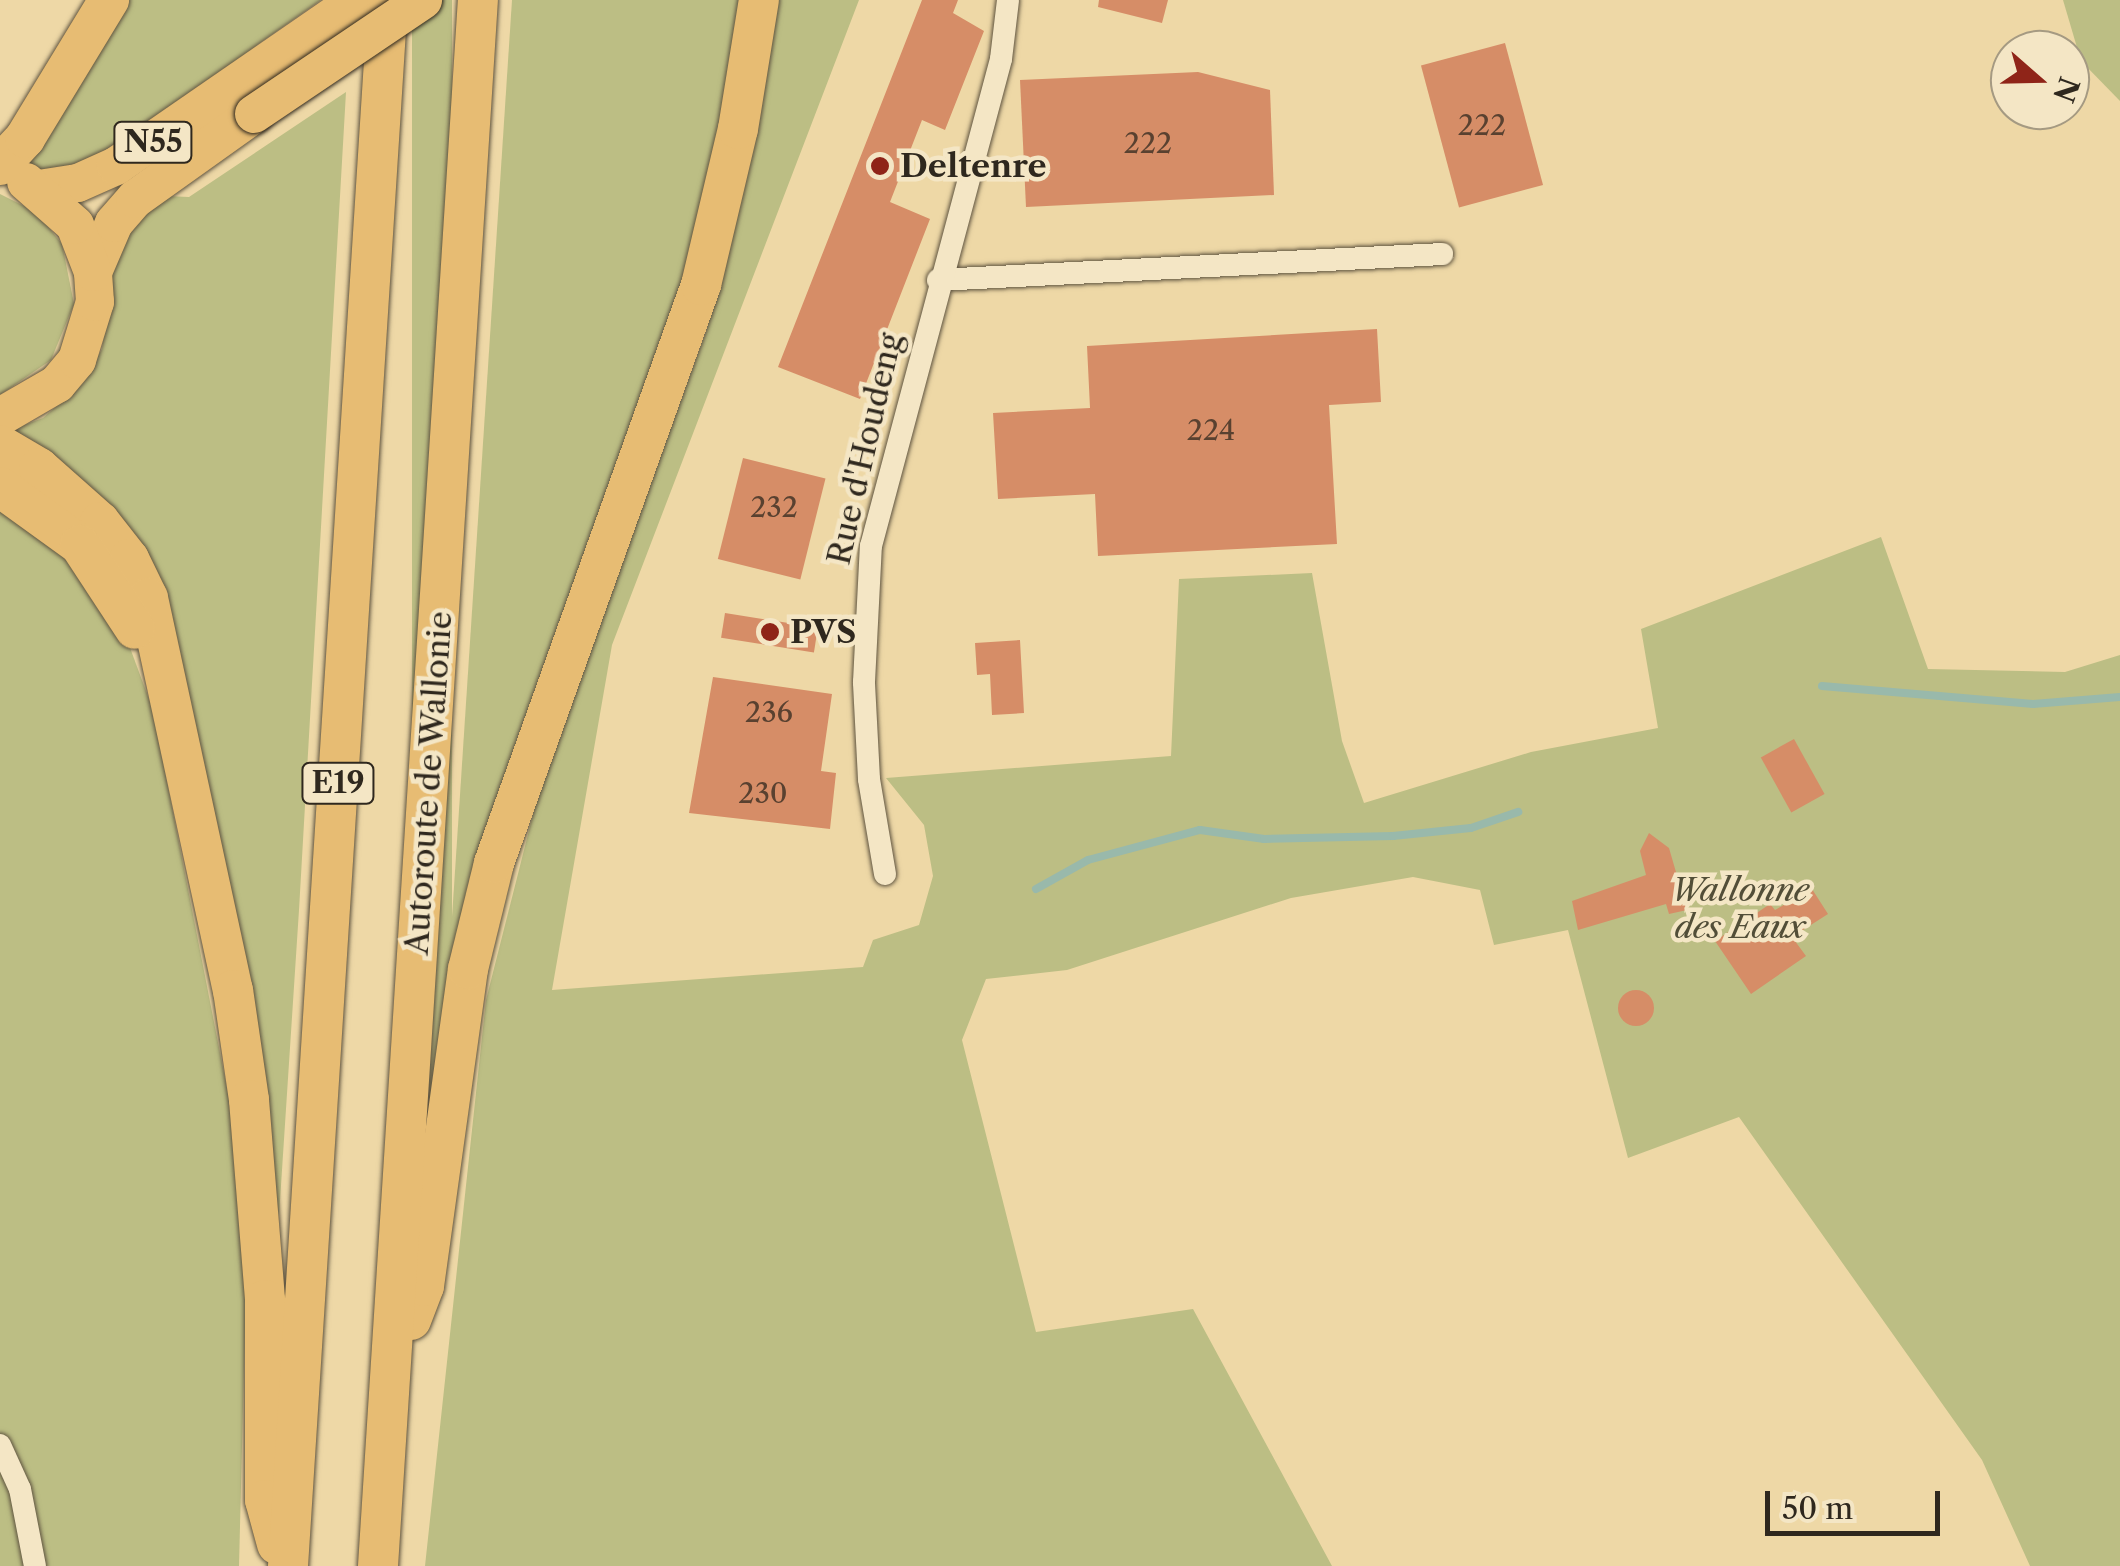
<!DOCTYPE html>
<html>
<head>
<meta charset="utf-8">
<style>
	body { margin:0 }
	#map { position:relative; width:2120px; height:1566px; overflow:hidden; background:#eed8a6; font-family:"Libre Caslon Text",serif }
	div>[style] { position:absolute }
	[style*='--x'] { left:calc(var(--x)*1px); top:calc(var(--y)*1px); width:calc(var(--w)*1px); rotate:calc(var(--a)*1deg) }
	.green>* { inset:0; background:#bcbe84; transform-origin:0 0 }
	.stream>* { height:8px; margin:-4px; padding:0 4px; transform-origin:4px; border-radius:4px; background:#99b9ab }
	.building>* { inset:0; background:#d68d67; transform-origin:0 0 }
	.round { border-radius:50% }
	.roads { filter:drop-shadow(0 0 2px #5f5440) drop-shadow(0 0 2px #5f5440) }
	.minor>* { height:22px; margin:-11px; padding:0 11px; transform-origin:11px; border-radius:11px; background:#f4e6c5 }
	.trunk>* { height:38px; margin:-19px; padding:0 19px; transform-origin:19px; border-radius:19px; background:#e7bc73 }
	.motorway>* { height:40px; margin:-20px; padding:0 20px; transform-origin:20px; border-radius:20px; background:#e7bc73 }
	.bridges { filter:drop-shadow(0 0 2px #2f281e) drop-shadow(0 0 2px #2f281e) }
	.trunk-bridge>* { height:38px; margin:-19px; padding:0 19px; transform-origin:19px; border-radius:19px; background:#e7bc73 }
	.dots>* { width:28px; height:28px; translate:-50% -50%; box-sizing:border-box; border:5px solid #f4e6c5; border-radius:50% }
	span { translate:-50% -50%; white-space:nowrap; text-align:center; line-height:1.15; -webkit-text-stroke:9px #f4e6c5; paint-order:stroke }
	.number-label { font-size:28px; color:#594130 }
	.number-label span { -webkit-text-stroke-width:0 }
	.shield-label span { padding:2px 8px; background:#f4e6c5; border:2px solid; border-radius:8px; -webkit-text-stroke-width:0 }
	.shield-label { font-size:30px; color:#2f281e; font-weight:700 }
	.poi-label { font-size:32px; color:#2f281e; font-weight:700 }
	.left { translate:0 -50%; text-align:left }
	.street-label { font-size:32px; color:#2f281e }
	.park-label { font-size:32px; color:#524e38; font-style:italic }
	.north { position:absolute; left:1990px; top:30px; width:100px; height:100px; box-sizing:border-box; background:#f4e6c5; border:2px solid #a59a82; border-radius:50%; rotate:110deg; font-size:28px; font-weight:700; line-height:40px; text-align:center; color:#2f281e }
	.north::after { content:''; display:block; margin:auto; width:35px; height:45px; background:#8f2418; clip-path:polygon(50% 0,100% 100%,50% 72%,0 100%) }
	.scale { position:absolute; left:1765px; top:1491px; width:175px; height:45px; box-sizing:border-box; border:5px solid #2f281e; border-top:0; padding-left:12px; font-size:30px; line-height:35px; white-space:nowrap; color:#2f281e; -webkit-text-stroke:8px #f4e6c5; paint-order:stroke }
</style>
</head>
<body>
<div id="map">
	<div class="green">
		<div style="clip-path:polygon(126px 0,321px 0,257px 45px,247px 59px,96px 161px,45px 170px,22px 166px)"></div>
		<div style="left:412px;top:0;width:40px;height:1103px"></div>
		<div style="clip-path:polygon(512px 0,743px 0,716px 162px,682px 300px,446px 1009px)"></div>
		<div style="clip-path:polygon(778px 0,859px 0,612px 645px,552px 990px,863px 967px,873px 940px,919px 925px,933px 876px,924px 825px,886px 778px,1171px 756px,1179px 579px,1312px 573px,1342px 741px,1364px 803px,1531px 752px,1658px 728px,1641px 629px,1881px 537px,1928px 669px,2065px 672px,2120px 655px,2120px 1566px,2030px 1566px,1982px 1460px,1739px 1117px,1628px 1158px,1568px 930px,1494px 945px,1480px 890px,1413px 877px,1291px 898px,1067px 970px,986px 979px,962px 1040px,1036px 1332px,1193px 1309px,1332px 1566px,425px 1566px,486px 1000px,543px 775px,706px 332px,734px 229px)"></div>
		<div style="clip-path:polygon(2063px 0,2120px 0,2120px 101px,2081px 61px)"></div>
		<div style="clip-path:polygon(346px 92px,299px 910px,279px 1216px,162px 602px,0 434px,43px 418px,83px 383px,102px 349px,113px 265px,139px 216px,166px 196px,189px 197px)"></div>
		<div style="clip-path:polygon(0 194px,36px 212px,62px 244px,74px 304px,51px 360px,0 395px)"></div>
		<div style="clip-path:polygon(0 499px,55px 536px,129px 645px,153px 710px,239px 1150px,246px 1286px,239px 1566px,0 1566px)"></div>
	</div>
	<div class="stream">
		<div style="--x:1822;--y:686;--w:212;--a:4.9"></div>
		<div style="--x:2033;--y:704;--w:87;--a:-4.6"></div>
		<div style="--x:1036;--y:889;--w:60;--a:-29.1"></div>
		<div style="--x:1088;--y:860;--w:116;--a:-15"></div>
		<div style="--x:1200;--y:830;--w:65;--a:8"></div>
		<div style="--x:1264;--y:839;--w:129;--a:-1.3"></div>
		<div style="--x:1393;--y:836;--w:78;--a:-5.9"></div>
		<div style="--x:1471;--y:828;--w:50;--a:-18.8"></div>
	</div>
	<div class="building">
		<div style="clip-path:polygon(922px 0,958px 0,953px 13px,984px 31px,945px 130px,922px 120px,890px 202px,930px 219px,860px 399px,778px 367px)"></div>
		<div style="clip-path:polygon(1099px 0,1168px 0,1162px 23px,1098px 7px)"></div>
		<div style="left:1505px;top:43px;width:147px;height:87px;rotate:75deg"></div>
		<div style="clip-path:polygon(1198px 72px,1270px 90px,1274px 195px,1026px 207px,1020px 80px)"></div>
		<div style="clip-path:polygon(1377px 329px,1381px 402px,1329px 405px,1337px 544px,1098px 556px,1095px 494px,998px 499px,993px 413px,1090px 408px,1087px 346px)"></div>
		<div style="left:743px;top:458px;width:85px;height:104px;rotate:14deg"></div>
		<div style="left:725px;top:613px;width:94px;height:25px;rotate:9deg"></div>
		<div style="clip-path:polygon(1020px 640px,1024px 713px,992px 715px,990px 674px,977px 675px,975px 643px)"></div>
		<div style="clip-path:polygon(713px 677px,832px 694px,821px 771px,836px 773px,830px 829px,689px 813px)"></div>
		<div style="left:1794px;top:739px;width:63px;height:38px;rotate:61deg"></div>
		<div style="clip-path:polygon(1649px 833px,1669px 848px,1687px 910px,1669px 914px,1666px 904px,1578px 930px,1572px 901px,1646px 875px,1640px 851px)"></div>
		<div style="clip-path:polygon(1812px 889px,1828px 914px,1792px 937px,1806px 956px,1751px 994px,1715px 941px,1770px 904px,1775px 910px)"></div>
		<div class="round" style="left:1618px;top:990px;width:36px;height:36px"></div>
	</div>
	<div class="roads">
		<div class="minor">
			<div style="--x:938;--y:280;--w:505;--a:-2.95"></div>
			<div style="--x:885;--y:874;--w:96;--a:-99.6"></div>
			<div style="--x:869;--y:779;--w:97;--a:-93"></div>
			<div style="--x:864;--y:682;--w:136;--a:-87.1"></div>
			<div style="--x:871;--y:546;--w:504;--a:-75.05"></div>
			<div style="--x:1001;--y:59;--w:59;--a:-83.2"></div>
			<div style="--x:0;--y:1445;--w:48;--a:65.6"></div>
			<div style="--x:20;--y:1489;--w:78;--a:79"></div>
		</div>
		<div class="trunk">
			<div style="--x:39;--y:189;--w:39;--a:-9"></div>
			<div style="--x:78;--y:183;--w:42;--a:-24.1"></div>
			<div style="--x:116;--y:166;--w:293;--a:-34.6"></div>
			<div style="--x:93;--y:272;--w:53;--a:-66.8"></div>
			<div style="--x:114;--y:223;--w:32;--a:-49"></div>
			<div style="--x:135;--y:199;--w:146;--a:-35.5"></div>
			<div style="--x:0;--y:417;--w:66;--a:-30.1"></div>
			<div style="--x:57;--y:384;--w:31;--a:-50"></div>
			<div style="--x:77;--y:360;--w:61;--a:-72.8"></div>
			<div style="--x:95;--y:302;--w:30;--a:-94"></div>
			<div style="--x:93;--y:272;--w:50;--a:-111"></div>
			<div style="--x:75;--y:225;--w:65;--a:-138.7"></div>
		</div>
		<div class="motorway">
			<div style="--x:0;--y:165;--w:37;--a:-47"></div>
			<div style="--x:25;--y:138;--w:162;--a:-58.7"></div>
			<div style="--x:0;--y:445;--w:45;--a:30.5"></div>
			<div style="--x:39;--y:468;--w:81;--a:41.5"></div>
			<div style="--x:100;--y:522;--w:47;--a:51.9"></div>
			<div style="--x:129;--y:559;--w:43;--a:64"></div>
			<div style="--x:148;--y:598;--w:401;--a:77.8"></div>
			<div style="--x:233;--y:990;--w:111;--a:81.7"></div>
			<div style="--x:249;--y:1100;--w:201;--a:85.4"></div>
			<div style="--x:265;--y:1300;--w:200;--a:90"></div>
			<div style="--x:265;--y:1500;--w:46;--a:74.7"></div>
			<div style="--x:0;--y:487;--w:99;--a:35.9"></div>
			<div style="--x:80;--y:545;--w:100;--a:56.8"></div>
			<div style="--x:411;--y:1320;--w:36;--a:-69"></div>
			<div style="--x:424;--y:1286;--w:320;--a:-82.1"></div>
			<div style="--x:468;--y:969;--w:109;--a:-76.2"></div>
			<div style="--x:494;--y:863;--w:614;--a:-70.3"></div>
			<div style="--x:701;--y:285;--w:160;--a:-76.7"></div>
			<div style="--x:738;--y:129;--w:131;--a:-80.8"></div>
			<div style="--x:288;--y:1566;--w:1569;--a:-86.35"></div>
			<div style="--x:378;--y:1566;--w:1569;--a:-86.35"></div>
		</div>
	</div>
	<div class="bridges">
		<div class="trunk-bridge">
			<div style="--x:254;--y:114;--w:204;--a:-34"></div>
		</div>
	</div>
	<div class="dots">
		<div style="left:880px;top:166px;background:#8f2418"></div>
		<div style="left:770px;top:632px;background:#8f2418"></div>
	</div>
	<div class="number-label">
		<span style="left:1482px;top:125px">222</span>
		<span style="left:1148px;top:143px">222</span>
		<span style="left:1211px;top:430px">224</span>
		<span style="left:774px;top:507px">232</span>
		<span style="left:769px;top:712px">236</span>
		<span style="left:763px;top:793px">230</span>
	</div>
	<div class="shield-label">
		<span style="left:153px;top:142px">N55</span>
		<span style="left:338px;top:783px">E19</span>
	</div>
	<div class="poi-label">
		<span class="left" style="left:900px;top:166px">Deltenre</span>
		<span class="left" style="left:790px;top:632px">PVS</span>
	</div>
	<div class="street-label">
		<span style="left:865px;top:449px;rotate:-77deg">Rue d'Houdeng</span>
		<span style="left:429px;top:783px;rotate:-86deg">Autoroute de Wallonie</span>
	</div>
	<div class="park-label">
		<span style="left:1740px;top:909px">Wallonne<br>des Eaux</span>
	</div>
	<div class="north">N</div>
	<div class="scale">50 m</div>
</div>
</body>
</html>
